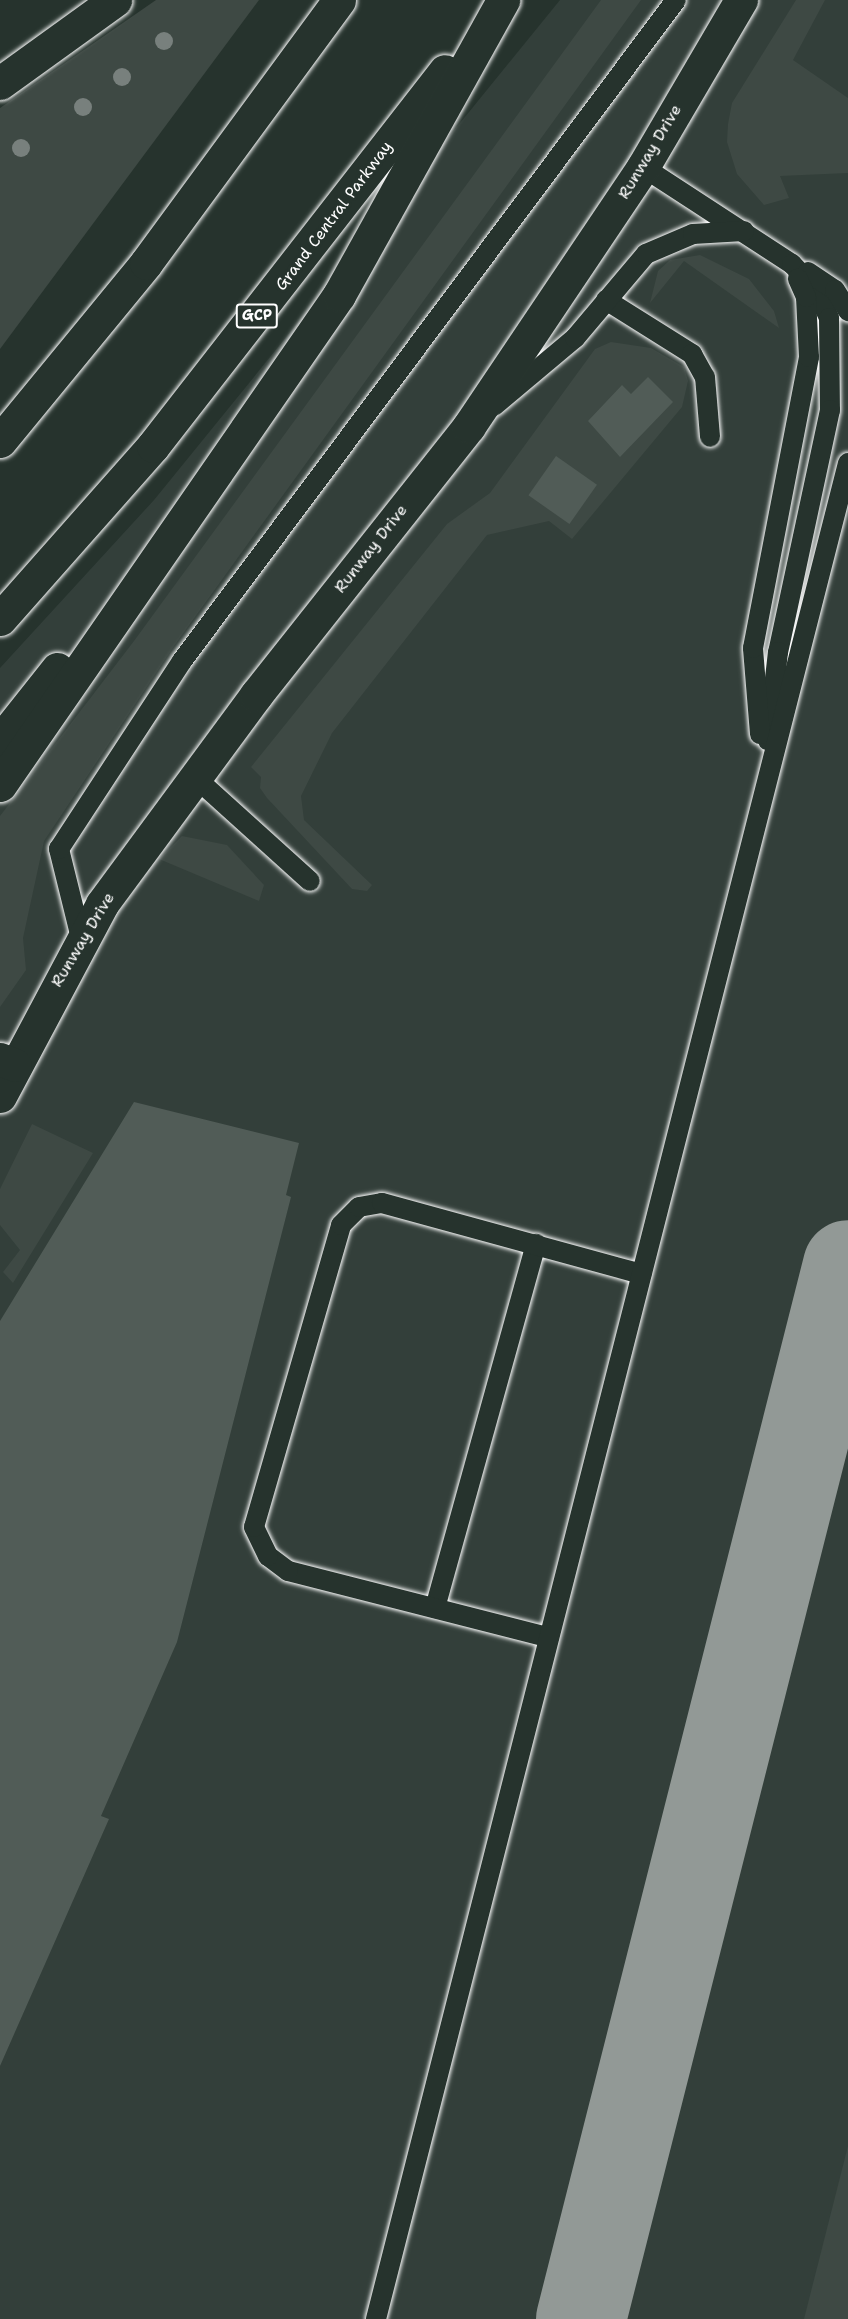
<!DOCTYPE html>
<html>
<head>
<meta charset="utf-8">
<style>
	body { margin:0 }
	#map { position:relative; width:848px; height:2319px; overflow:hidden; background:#26332d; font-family:"Shantell Sans",sans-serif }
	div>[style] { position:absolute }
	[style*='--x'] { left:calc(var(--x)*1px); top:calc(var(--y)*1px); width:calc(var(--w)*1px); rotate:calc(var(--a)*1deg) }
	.built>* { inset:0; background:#333f3a }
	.green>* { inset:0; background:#3e4944 }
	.taxiway>* { height:90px; margin:-45px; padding:0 45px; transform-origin:45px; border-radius:45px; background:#929996 }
	.building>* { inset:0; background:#515c57; transform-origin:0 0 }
	.roads { filter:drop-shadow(0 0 2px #fff) drop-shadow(0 0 2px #fff) }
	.service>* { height:20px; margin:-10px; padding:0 10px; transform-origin:10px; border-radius:10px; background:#26332d }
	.minor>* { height:33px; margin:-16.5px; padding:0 16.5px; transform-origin:16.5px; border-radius:16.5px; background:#26332d }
	.tertiary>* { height:33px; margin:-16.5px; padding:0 16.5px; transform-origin:16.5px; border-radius:16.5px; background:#26332d }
	.secondary>* { height:33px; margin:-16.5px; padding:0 16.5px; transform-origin:16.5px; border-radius:16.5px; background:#26332d }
	.motorway>* { height:33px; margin:-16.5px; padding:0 16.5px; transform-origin:16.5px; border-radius:16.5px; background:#26332d }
	.trees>* { width:18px; height:18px; margin:-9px; border-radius:50%; background:#78807d }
	span { translate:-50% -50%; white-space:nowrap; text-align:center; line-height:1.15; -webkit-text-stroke:6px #26332d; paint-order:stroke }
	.shield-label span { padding:2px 4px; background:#26332d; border:2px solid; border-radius:4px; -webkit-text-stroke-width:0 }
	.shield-label { font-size:15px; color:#fff; font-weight:700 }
	.street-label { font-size:16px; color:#fff }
</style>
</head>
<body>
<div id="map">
	<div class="built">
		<div style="clip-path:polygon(560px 0,848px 0,848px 2319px,0 2319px,0 668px,154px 500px)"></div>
	</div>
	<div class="green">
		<div style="clip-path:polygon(156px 0,259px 0,0 349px,0 108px)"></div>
		<div style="clip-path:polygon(601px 0,641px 0,174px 646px,44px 841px,23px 938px,26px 970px,0 1007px,0 816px,134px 641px)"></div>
		<div style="clip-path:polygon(796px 0,825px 0,793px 60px,848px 98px,848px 173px,780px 176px,789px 198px,764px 205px,737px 174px,727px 142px,728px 124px,732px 103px)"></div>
		<div style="clip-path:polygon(700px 255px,749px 279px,774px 311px,779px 328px,684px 261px,650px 303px,658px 271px,670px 260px)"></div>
		<div style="clip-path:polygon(611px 342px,651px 348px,684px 367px,688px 381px,682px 407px,572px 539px,549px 521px,487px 535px,332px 733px,301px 796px,304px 820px,372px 885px,367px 891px,352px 889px,267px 798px,260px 788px,261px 777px,251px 767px,447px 524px,490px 493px,595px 349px)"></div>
		<div style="clip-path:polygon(182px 836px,227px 845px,264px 885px,259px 901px,159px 859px)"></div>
		<div style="clip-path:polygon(32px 1124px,93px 1153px,13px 1283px,3px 1272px,20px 1250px,0 1225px,0 1189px)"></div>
		<div style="clip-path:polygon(848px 2146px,848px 2319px,804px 2319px)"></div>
	</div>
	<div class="taxiway">
		<div style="--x:581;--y:2319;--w:1087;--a:-75.78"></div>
	</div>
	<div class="building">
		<div style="clip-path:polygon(648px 377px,673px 402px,620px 457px,588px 421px,622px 385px,631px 394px)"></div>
		<div style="left:556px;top:456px;width:50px;height:48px;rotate:35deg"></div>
		<div style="clip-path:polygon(134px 1102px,299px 1143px,286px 1195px,291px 1197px,177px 1642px,101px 1816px,109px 1819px,0 2066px,0 1321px)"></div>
	</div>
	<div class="roads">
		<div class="service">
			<div style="--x:643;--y:167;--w:178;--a:33.1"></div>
			<div style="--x:792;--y:264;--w:35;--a:47"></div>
			<div style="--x:816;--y:290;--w:31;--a:65"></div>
			<div style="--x:829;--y:318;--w:92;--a:89.4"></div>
			<div style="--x:830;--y:410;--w:248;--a:102.1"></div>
			<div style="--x:778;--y:652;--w:89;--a:96.5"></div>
			<div style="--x:808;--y:272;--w:32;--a:34"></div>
			<div style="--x:835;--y:290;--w:25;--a:58"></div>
			<div style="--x:606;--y:300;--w:102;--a:32.1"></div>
			<div style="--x:692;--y:354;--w:26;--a:61"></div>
			<div style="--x:705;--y:377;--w:60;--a:85.2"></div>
			<div style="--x:494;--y:406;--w:106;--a:-40"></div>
			<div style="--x:575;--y:338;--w:110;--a:-49.8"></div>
			<div style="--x:646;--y:254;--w:51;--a:-23.1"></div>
			<div style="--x:693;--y:234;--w:51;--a:-3.4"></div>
			<div style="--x:760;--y:734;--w:86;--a:-94.7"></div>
			<div style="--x:753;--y:648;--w:296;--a:-79.1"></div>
			<div style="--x:809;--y:357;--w:60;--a:-92.9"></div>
			<div style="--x:806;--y:297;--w:20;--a:-114"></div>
			<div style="--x:197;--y:779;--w:152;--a:42.1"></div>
			<div style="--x:81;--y:938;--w:92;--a:-103.9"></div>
			<div style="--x:59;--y:849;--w:225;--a:-56.8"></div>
			<div style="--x:182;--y:661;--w:825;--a:-53.23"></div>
			<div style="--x:435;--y:1608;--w:378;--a:-74.5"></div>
			<div style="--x:547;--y:1637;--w:267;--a:-165.7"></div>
			<div style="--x:288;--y:1571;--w:25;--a:-143"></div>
			<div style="--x:268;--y:1556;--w:32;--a:-116"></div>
			<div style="--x:254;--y:1527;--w:314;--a:-73.9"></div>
			<div style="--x:341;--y:1225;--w:25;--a:-45"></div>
			<div style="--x:359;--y:1207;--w:23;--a:-10"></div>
			<div style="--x:382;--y:1203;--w:269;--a:15.3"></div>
			<div style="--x:376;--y:2319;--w:1915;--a:-75.73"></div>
		</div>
		<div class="minor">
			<div style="--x:0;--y:1096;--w:217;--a:-62"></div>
			<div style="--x:102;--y:904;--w:260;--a:-53.6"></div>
			<div style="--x:256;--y:695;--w:343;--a:-51.6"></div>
			<div style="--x:469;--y:426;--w:312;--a:-56.1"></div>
			<div style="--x:643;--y:167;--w:194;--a:-59.6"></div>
		</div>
		<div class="tertiary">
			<div style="--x:0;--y:83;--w:142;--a:-35.8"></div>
		</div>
		<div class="secondary">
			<div style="--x:0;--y:1059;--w:16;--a:22"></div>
		</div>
		<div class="motorway">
			<div style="--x:0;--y:441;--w:230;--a:-50.6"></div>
			<div style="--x:146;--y:263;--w:326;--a:-53.7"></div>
			<div style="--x:0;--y:619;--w:231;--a:-48.5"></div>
			<div style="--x:153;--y:446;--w:475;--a:-52.1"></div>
			<div style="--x:0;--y:741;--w:92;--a:-51.6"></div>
			<div style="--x:0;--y:785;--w:596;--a:-55.32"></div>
			<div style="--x:339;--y:295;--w:338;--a:-60.9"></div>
		</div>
	</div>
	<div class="trees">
		<div style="left:164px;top:41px"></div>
		<div style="left:122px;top:77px"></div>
		<div style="left:83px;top:107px"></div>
		<div style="left:21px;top:148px"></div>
	</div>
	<div class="shield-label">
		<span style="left:257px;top:316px">GCP</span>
	</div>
	<div class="street-label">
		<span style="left:650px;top:152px;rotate:-59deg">Runway Drive</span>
		<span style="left:334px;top:216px;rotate:-53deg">Grand Central Parkway</span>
		<span style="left:371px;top:549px;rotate:-52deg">Runway Drive</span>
		<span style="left:83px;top:940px;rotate:-59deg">Runway Drive</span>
	</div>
</div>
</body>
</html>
